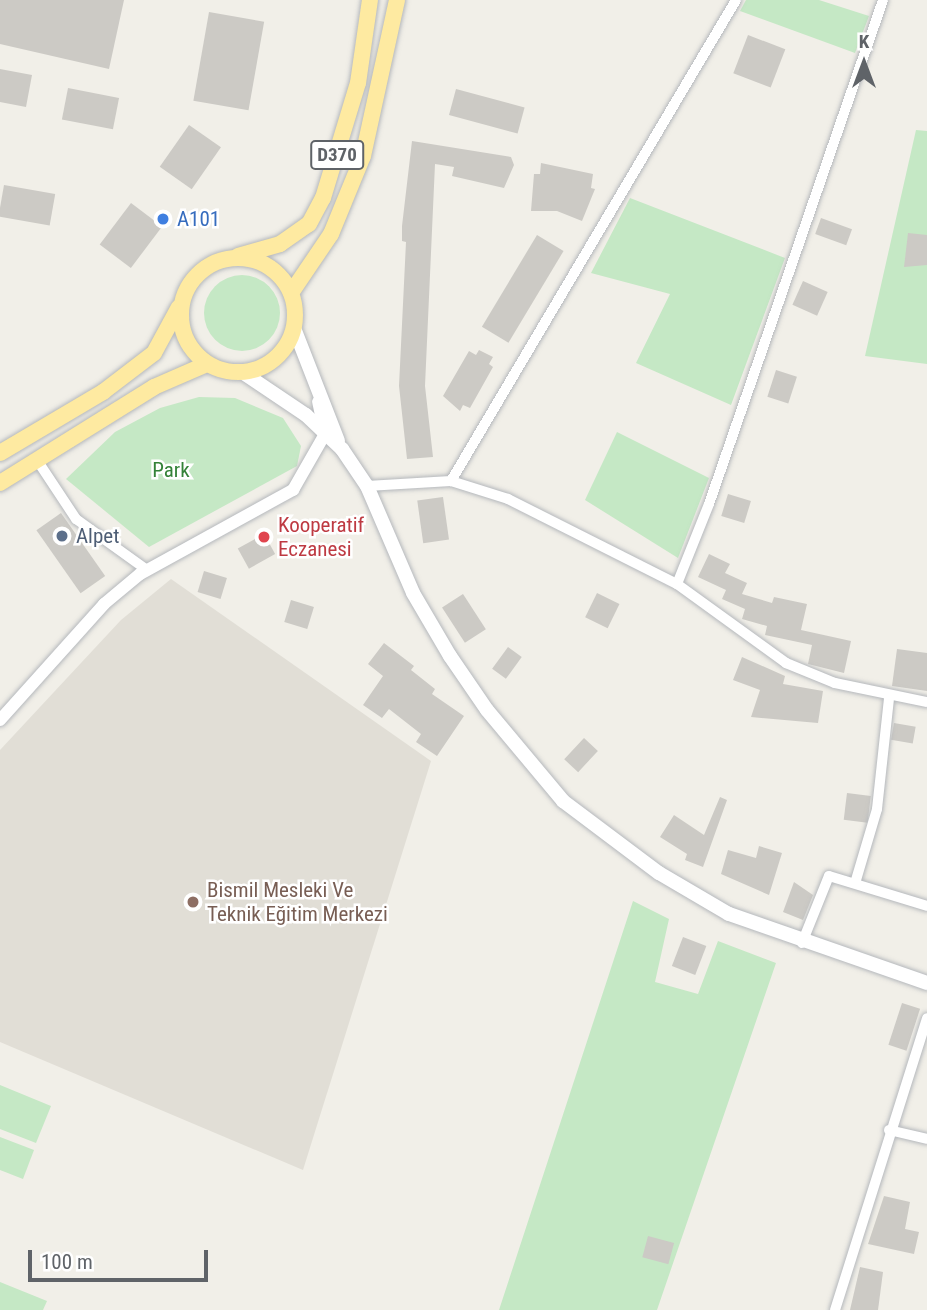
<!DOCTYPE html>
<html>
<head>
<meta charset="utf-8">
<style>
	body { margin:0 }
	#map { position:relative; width:927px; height:1310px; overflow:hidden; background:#f1efe8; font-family:"Roboto Condensed",sans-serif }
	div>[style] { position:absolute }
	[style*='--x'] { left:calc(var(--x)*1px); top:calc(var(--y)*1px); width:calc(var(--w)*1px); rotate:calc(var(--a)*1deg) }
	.education>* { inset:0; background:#e1ded6 }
	.green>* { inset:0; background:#c5e8c5 }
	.round { border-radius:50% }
	.building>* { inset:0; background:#cccac5; transform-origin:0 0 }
	.roads { filter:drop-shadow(0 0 2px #b5b8bc) drop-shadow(0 0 2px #b5b8bc) }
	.minor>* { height:10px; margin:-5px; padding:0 5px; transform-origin:5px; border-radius:5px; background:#fff }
	.tertiary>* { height:12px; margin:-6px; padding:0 6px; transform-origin:6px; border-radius:6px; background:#fff }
	.secondary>* { height:14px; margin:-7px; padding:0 7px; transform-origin:7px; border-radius:7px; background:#fff }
	.trunk>* { height:16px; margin:-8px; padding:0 8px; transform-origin:8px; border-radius:8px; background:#feeaa1 }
	.trunk>.ring { margin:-8px; padding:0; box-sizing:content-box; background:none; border:16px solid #feeaa1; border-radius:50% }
	.dots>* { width:19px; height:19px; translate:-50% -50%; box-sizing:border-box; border:4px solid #fff; border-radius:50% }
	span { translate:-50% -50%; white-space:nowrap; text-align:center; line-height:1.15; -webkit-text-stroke:5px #fff; paint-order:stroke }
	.shield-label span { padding:2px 5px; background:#fff; border:2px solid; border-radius:5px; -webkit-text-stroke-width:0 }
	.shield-label { font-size:19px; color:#5f6368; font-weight:700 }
	.shop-label { font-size:21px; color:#366cbe }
	.left { translate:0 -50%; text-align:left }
	.park-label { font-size:21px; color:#348238 }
	.health-label { font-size:21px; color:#be3a42 }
	.service-label { font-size:21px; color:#4e5e75 }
	.education-label { font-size:21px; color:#785e54 }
	.north { position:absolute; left:829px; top:28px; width:70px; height:70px; -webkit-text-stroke:5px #fff; paint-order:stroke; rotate:0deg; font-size:19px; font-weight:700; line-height:28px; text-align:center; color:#5f6368 }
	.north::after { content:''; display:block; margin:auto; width:24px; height:32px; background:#5f6368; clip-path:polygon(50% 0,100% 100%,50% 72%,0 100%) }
	.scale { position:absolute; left:28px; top:1250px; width:180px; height:32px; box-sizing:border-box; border:4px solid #5f6368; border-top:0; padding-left:9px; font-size:21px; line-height:24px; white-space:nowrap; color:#5f6368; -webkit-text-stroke:5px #fff; paint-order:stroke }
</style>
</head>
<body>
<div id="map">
	<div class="education">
		<div style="clip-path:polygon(171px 579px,431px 761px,303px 1170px,0 1042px,0 750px,121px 620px)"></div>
	</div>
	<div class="green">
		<div style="clip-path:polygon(746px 0,819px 0,869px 16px,855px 53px,740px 11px)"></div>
		<div style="clip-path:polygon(916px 130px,927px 131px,927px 364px,865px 356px)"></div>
		<div style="clip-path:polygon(630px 198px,785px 258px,731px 405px,636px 363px,670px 294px,591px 273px)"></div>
		<div class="round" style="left:204px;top:275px;width:76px;height:76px"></div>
		<div style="clip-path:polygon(199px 397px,235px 398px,283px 418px,301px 446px,297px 466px,149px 547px,66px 479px,115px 432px,160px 408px)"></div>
		<div style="clip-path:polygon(617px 432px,709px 478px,678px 558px,585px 500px)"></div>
		<div style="clip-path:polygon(633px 901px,669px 919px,655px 982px,698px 994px,718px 941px,776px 963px,657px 1310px,499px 1310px)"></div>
		<div style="clip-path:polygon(0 1085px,51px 1106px,36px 1143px,0 1129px)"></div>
		<div style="clip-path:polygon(0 1137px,34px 1150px,23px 1179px,0 1170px)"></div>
		<div style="clip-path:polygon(0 1282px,47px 1301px,43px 1310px,0 1310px)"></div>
	</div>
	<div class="building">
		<div style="clip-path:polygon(0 0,124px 0,109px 69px,0 44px)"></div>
		<div style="left:209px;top:12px;width:56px;height:90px;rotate:10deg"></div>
		<div style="left:748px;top:35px;width:40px;height:41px;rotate:21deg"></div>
		<div style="clip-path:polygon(0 69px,32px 75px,26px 107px,0 102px)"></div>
		<div style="left:68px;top:88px;width:52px;height:32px;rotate:11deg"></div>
		<div style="left:456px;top:89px;width:71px;height:27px;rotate:15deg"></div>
		<div style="left:189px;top:125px;width:39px;height:51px;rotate:35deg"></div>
		<div style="clip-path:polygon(412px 141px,511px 157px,514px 165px,504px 188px,452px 176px,454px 167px,435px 164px,425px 386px,433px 457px,407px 459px,399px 386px,406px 242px,402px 241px,402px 226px)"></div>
		<div style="clip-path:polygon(541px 163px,593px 174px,591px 188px,595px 189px,582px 221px,557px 211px,531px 211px,534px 174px,540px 174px)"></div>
		<div style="left:4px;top:185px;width:52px;height:32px;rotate:10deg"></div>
		<div style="left:131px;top:203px;width:39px;height:52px;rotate:37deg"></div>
		<div style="left:821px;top:218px;width:33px;height:17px;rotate:20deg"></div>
		<div style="clip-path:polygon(908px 233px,927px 235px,927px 265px,904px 267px)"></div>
		<div style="left:537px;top:235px;width:31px;height:107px;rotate:31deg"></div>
		<div style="left:803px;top:281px;width:27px;height:26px;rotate:24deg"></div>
		<div style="clip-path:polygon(479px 350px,493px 357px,489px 364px,493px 367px,470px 408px,463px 405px,460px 411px,443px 396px,469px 351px,476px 355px)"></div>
		<div style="left:776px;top:370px;width:22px;height:28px;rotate:18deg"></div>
		<div style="left:728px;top:494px;width:24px;height:23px;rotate:17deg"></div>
		<div style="left:443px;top:497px;width:43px;height:26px;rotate:82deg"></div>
		<div style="left:61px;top:513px;width:77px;height:30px;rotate:55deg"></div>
		<div style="left:264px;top:534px;width:23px;height:30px;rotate:61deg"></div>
		<div style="clip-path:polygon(709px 554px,730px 564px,725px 573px,747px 583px,742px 594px,772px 603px,774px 597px,807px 604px,801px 630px,851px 641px,844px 673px,808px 664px,812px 645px,765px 635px,767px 626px,742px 619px,745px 609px,722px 599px,726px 590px,698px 577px)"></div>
		<div style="left:204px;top:571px;width:24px;height:22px;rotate:17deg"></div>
		<div style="left:597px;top:593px;width:25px;height:27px;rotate:26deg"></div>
		<div style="left:463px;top:594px;width:42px;height:25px;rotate:57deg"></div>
		<div style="left:291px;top:600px;width:24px;height:23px;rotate:17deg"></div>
		<div style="clip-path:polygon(384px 643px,414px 666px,411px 670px,435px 689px,432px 694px,464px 716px,437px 756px,416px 742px,421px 734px,389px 709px,382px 718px,363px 705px,383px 676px,368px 664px)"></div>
		<div style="left:508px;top:647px;width:17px;height:27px;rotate:36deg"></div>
		<div style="clip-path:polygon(897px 649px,927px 653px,927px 691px,892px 686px)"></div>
		<div style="clip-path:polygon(742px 657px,785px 676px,783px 684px,823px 691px,818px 723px,751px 717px,760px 690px,733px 680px)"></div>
		<div style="left:894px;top:723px;width:22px;height:17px;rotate:10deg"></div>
		<div style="left:584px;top:738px;width:19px;height:29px;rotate:43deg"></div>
		<div style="left:847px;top:793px;width:24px;height:27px;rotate:7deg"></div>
		<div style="clip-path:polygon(720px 797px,727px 800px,703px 867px,685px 860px,687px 854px,660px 837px,674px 815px,704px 835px)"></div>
		<div style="clip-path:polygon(759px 846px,782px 853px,769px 895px,721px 874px,728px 850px,756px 858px)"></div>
		<div style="clip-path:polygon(794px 882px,813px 895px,803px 920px,783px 912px)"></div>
		<div style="left:683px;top:937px;width:25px;height:31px;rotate:21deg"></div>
		<div style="left:902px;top:1003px;width:19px;height:44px;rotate:18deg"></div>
		<div style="clip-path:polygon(884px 1196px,910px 1202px,905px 1229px,919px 1232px,914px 1254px,868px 1244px)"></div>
		<div style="left:648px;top:1236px;width:27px;height:22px;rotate:15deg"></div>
		<div style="clip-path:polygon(860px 1267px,883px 1272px,878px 1310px,850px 1310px)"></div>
	</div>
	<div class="roads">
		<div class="minor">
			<div style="--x:37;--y:460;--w:71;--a:56.5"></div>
			<div style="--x:76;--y:519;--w:87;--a:35.7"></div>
			<div style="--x:451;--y:481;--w:559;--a:-59.35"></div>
			<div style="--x:367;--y:486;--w:84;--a:-3.4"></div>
			<div style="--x:451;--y:481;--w:60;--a:17.5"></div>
			<div style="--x:508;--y:499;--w:189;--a:26.7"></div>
			<div style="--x:677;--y:584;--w:135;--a:35.9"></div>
			<div style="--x:786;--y:663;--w:53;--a:22.2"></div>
			<div style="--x:835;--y:683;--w:94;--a:11.7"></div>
			<div style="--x:677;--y:584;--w:86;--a:-68.2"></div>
			<div style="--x:709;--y:504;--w:533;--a:-70.95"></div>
			<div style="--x:856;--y:880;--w:74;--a:-73.5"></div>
			<div style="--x:877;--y:809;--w:112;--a:-83.8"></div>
			<div style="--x:802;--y:943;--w:72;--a:-68.1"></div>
			<div style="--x:829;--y:876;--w:102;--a:17"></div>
			<div style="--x:889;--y:1130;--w:39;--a:13"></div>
			<div style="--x:835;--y:1310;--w:306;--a:-72.5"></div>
		</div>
		<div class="tertiary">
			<div style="--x:0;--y:720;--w:156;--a:-48.1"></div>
			<div style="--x:104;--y:604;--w:47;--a:-39.8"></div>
			<div style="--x:140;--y:574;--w:175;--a:-28.8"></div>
			<div style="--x:293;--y:490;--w:64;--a:-60.3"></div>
			<div style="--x:325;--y:434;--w:33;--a:-102"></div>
		</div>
		<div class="secondary">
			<div style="--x:294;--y:328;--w:121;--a:68.7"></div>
			<div style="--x:242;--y:372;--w:77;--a:33.9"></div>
			<div style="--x:306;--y:415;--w:50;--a:43.4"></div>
			<div style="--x:342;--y:449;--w:45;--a:56"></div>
			<div style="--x:367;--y:486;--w:116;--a:66.7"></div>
			<div style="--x:413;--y:593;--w:73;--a:59.6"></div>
			<div style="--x:450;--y:656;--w:65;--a:55.6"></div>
			<div style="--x:487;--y:710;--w:119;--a:50.1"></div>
			<div style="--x:563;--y:801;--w:120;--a:36.9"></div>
			<div style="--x:659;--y:873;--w:81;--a:30.4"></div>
			<div style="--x:729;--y:914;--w:210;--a:19.2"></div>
		</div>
		<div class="trunk">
			<div style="--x:238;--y:256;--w:44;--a:-15.9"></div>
			<div style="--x:280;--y:244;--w:35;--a:-35"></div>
			<div style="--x:309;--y:224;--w:30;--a:-62"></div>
			<div style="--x:323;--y:198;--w:120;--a:-73.1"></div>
			<div style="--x:358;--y:83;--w:84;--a:-81.8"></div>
			<div class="ring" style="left:181px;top:258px;width:98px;height:98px"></div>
			<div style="--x:291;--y:293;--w:71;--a:-55.9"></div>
			<div style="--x:331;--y:234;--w:84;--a:-67.7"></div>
			<div style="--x:363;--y:156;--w:160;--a:-77.7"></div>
			<div style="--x:0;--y:453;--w:120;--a:-30.6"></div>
			<div style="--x:103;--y:392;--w:64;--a:-37.4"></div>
			<div style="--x:154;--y:353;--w:52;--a:-61.5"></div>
			<div style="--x:0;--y:483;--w:181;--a:-31.9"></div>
			<div style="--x:154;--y:387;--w:58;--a:-23.5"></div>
		</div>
	</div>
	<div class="dots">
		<div style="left:163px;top:219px;background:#3f7fe0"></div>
		<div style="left:62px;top:536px;background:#5c6f8a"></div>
		<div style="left:264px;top:537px;background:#e0444e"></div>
		<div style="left:193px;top:902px;background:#8d6e63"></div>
	</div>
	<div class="shield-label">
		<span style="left:337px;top:155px">D370</span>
	</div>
	<div class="shop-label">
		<span class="left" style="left:177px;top:219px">A101</span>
	</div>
	<div class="park-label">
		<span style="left:171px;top:470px">Park</span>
	</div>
	<div class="health-label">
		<span class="left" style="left:278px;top:537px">Kooperatif<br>Eczanesi</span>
	</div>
	<div class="service-label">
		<span class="left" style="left:76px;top:536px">Alpet</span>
	</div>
	<div class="education-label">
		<span class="left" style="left:207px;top:902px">Bismil Mesleki Ve<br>Teknik Eğitim Merkezi</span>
	</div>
	<div class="north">K</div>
	<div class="scale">100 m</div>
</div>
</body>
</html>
